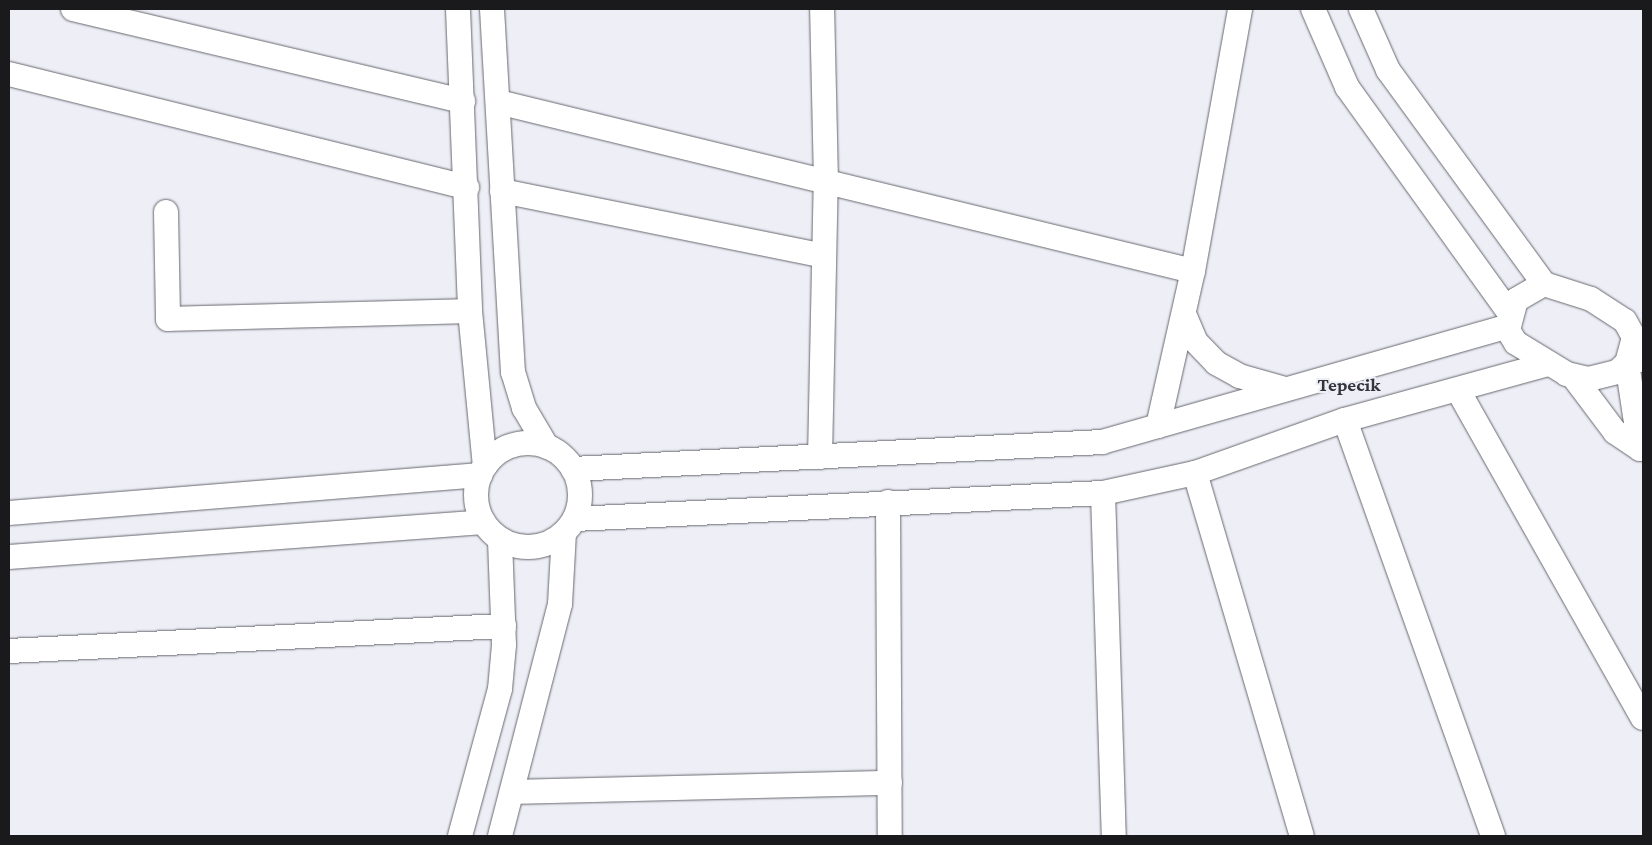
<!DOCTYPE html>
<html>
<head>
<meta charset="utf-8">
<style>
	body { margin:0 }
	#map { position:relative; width:1652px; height:845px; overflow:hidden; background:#edeef6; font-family:"Crimson Pro",serif }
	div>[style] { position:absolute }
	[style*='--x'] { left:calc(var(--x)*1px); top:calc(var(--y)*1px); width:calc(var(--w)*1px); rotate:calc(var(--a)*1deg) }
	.roads { filter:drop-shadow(0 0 1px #67676e) drop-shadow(0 0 1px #67676e) }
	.minor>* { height:24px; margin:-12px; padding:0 12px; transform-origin:12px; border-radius:12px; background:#fff }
	.minor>.ring { margin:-12px; padding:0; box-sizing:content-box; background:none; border:24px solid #fff; border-radius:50% }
	span { translate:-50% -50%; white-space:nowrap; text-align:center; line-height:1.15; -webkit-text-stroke:4px #edeef6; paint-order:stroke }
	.district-label { font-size:19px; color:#34353b; font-weight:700 }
	.frame { position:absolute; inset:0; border:10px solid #1a1a1d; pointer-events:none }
</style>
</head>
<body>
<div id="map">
	<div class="roads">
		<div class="minor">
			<div style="--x:73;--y:9;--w:401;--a:13.3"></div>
			<div style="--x:458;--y:9;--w:302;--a:87.7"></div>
			<div style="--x:470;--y:311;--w:156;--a:84.5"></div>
			<div style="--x:492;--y:9;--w:364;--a:86.7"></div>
			<div style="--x:513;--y:372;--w:38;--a:73"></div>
			<div style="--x:524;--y:408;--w:45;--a:59.5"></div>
			<div style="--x:1313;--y:9;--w:85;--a:66.4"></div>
			<div style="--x:1347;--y:87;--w:279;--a:54.3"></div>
			<div style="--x:1361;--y:9;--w:67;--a:66.1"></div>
			<div style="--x:1388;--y:70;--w:265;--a:53.9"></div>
			<div style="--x:9;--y:74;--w:472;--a:13.9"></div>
			<div style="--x:498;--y:102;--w:715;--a:13.67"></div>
			<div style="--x:502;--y:191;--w:328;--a:11.4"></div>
			<div style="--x:166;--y:212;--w:107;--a:88.9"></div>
			<div style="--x:168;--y:319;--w:302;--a:-1.5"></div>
			<div style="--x:1544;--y:284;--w:49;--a:17.7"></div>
			<div style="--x:1591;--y:299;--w:40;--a:32.9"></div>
			<div style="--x:1625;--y:321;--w:18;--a:61"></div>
			<div style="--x:1634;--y:337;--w:27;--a:105"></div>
			<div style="--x:1627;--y:363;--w:13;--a:138"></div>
			<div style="--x:1617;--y:372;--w:30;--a:166"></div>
			<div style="--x:1588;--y:379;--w:22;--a:-167"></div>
			<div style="--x:1567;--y:374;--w:60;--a:-148.7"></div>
			<div style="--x:1516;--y:343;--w:15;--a:-122"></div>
			<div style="--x:1508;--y:330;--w:31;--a:-75"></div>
			<div style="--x:1516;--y:300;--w:32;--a:-30"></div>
			<div style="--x:1184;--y:314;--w:30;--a:67"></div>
			<div style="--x:1196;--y:342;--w:29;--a:46"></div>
			<div style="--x:1216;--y:363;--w:26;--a:29"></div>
			<div style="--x:1239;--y:376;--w:48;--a:15.8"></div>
			<div style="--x:1573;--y:376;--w:70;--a:53.1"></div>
			<div style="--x:1615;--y:432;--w:30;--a:34"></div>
			<div style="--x:1640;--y:449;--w:87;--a:-98.6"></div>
			<div style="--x:1627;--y:363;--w:13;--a:-13"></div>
			<div style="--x:1459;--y:392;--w:374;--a:60.6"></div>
			<div style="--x:1345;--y:420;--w:442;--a:70.4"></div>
			<div style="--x:1158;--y:426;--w:159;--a:-77.3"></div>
			<div style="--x:1193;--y:271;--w:266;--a:-79.8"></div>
			<div class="ring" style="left:476px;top:443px;width:80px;height:80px"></div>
			<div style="--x:820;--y:457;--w:276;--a:-88.8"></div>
			<div style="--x:826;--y:181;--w:172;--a:-91.3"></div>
			<div style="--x:573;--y:469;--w:530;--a:-2.92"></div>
			<div style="--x:1102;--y:442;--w:423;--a:-15.9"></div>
			<div style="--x:1195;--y:473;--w:378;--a:73.6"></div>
			<div style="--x:1103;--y:493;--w:343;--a:88.2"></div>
			<div style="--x:888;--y:502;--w:334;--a:89.7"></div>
			<div style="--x:9;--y:513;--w:473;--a:-4.6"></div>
			<div style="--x:575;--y:519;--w:529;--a:-2.82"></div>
			<div style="--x:1103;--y:493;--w:94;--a:-12.3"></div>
			<div style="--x:1195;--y:473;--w:159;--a:-19.5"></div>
			<div style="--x:1345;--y:420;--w:211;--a:-15.4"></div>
			<div style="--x:9;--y:557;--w:476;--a:-4.2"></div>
			<div style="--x:9;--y:651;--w:496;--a:-2.9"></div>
			<div style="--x:512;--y:792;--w:378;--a:-1.4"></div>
			<div style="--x:460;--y:836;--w:152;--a:-74.8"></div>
			<div style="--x:500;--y:689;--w:44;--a:-84.8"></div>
			<div style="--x:504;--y:645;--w:106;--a:-92.2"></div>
			<div style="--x:500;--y:836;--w:240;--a:-75.5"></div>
			<div style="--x:560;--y:604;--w:71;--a:-86.8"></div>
		</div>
	</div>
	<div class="district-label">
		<span style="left:1349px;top:385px">Tepecik</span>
	</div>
	<div class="frame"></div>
</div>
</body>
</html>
